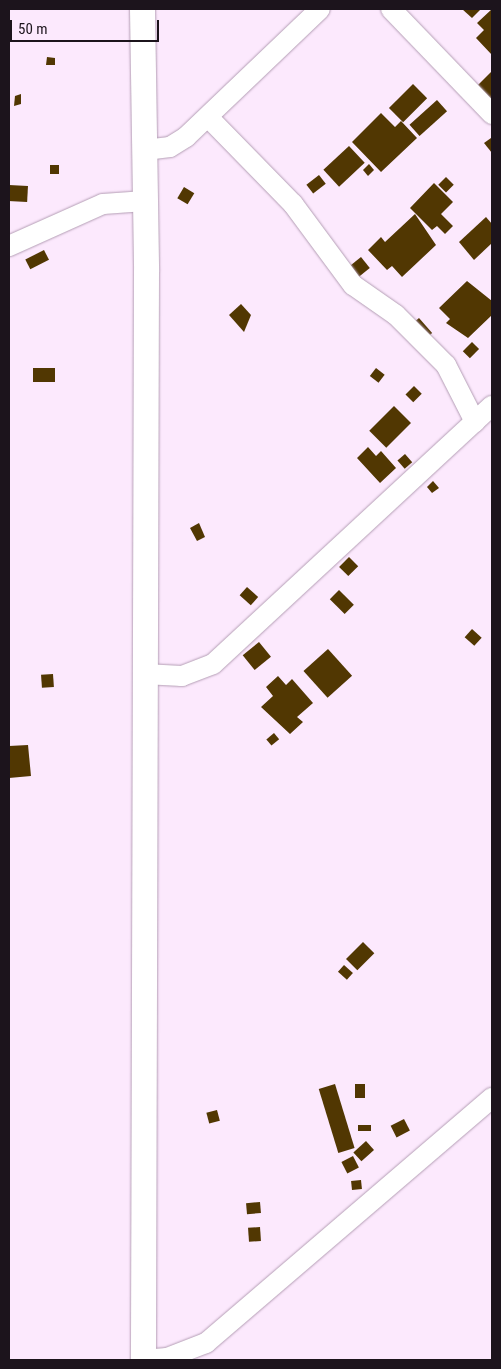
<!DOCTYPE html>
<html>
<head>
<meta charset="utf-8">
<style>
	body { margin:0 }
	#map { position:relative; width:501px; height:1369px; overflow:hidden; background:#fce9fd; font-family:"Roboto Condensed",sans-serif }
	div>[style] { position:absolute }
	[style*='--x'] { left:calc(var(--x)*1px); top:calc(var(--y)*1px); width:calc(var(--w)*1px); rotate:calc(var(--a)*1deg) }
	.building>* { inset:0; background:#513702; transform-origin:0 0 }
	.roads { filter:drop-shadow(0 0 1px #b49eb5) drop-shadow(0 0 1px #b49eb5) }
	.minor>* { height:20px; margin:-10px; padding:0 10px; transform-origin:10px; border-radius:10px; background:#fff }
	.tertiary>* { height:25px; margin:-12.5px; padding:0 12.5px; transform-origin:12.5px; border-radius:12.5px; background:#fff }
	span { translate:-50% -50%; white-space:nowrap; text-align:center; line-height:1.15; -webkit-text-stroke:5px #fce9fd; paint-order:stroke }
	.frame { position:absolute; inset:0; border:10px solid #1c141c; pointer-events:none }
	.scale { position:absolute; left:10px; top:20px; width:149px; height:22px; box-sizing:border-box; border:2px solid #1c141c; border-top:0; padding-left:6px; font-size:15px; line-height:18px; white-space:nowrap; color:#1c141c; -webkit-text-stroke:4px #fce9fd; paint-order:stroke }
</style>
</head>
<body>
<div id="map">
	<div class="building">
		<div style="clip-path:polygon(462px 9px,481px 9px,472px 18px)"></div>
		<div style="clip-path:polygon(492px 9px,492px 55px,476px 38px,484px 30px,477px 23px)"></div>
		<div style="clip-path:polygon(47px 57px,55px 58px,55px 65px,46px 65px)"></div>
		<div style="clip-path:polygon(492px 71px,492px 108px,473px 90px)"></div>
		<div style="left:413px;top:84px;width:20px;height:34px;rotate:45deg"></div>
		<div style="clip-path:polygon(21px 94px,21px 104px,14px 106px,15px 96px)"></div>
		<div style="left:437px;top:100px;width:15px;height:37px;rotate:48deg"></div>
		<div style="clip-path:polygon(381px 113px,395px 127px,401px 121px,417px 138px,381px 172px,352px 142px)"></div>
		<div style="clip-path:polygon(491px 138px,492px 140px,492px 153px,484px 143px)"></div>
		<div style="left:349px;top:146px;width:23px;height:35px;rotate:47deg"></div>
		<div style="clip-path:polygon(369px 164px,374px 170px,368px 176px,363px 170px)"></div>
		<div style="left:50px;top:165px;width:9px;height:9px"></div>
		<div style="left:319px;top:175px;width:11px;height:16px;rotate:52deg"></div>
		<div style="left:446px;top:177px;width:11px;height:11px;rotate:45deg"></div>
		<div style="clip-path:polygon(434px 183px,453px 202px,441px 214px,453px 226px,445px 234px,437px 226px,432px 230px,410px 208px)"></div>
		<div style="left:9px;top:185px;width:19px;height:16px;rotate:3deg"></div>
		<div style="left:184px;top:187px;width:12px;height:13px;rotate:31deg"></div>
		<div style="clip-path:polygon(415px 214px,436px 245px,402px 277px,392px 266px,387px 270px,368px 250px,381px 237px,385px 242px)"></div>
		<div style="clip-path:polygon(486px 217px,492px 224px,492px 243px,474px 260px,459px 242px)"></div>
		<div style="left:44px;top:250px;width:11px;height:21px;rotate:63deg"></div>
		<div style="left:361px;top:257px;width:14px;height:16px;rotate:51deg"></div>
		<div style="clip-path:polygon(467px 281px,492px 301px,492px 315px,468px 338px,446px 323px,450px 319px,439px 308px)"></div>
		<div style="clip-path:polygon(241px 304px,251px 315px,244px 332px,229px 315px)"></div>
		<div style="left:419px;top:318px;width:20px;height:10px;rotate:49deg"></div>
		<div style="left:472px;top:342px;width:10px;height:13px;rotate:45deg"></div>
		<div style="left:33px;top:368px;width:22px;height:14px"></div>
		<div style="left:376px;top:368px;width:11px;height:10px;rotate:38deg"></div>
		<div style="left:414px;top:386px;width:11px;height:12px;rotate:45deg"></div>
		<div style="left:394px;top:406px;width:24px;height:35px;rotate:45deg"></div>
		<div style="clip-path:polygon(368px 447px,376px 456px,381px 451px,396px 468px,380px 483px,357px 458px)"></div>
		<div style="left:405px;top:454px;width:11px;height:10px;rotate:49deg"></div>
		<div style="clip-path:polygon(433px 481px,439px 488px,432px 493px,427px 487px)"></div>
		<div style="clip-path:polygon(199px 523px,205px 537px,197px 541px,190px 528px)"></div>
		<div style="left:349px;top:557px;width:13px;height:14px;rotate:45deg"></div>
		<div style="left:247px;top:587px;width:15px;height:11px;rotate:42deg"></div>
		<div style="left:339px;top:590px;width:21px;height:13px;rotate:45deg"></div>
		<div style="left:472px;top:629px;width:13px;height:11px;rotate:42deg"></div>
		<div style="left:259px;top:642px;width:19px;height:21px;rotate:51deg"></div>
		<div style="left:328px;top:649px;width:36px;height:33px;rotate:48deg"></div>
		<div style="left:53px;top:674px;width:13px;height:12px;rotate:86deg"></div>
		<div style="clip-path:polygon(278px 676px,286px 685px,292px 679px,313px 703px,297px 717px,303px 722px,290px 734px,261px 707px,273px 696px,266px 687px)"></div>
		<div style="left:274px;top:733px;width:8px;height:10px;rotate:50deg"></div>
		<div style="clip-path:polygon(28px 745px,31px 776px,9px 778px,9px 746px)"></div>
		<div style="left:363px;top:942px;width:16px;height:24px;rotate:45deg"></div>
		<div style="left:344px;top:965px;width:12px;height:9px;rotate:42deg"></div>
		<div style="left:335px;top:1084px;width:67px;height:17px;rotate:73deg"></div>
		<div style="left:355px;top:1084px;width:10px;height:14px"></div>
		<div style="left:217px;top:1110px;width:11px;height:11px;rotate:75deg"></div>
		<div style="left:404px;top:1119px;width:13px;height:15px;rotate:63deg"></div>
		<div style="left:371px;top:1125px;width:6px;height:13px;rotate:90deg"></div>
		<div style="left:366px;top:1141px;width:12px;height:17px;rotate:48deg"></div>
		<div style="left:353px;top:1156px;width:13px;height:13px;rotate:63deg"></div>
		<div style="left:361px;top:1180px;width:9px;height:10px;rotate:84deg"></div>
		<div style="left:260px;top:1202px;width:11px;height:14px;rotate:85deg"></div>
		<div style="left:260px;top:1227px;width:14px;height:12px;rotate:86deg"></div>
	</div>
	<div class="roads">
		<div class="minor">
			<div style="--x:391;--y:9;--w:146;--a:46.1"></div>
			<div style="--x:208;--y:117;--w:122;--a:45.7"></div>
			<div style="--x:293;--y:204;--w:101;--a:53.5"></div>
			<div style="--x:353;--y:285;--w:52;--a:34.9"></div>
			<div style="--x:396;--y:315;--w:71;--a:45"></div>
			<div style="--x:446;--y:365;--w:64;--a:63"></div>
			<div style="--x:145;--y:150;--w:25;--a:-7"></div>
			<div style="--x:170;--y:147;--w:19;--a:-32"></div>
			<div style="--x:186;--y:137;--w:185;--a:-43.7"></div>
			<div style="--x:9;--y:246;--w:103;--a:-24.1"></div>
			<div style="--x:103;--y:204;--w:42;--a:-4.1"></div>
			<div style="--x:144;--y:674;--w:38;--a:3"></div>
			<div style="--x:182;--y:676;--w:33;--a:-21"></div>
			<div style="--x:213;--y:664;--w:380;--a:-42.8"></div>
			<div style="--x:143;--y:1360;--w:24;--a:-5"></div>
			<div style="--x:167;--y:1358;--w:42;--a:-21"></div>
			<div style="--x:206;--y:1343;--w:377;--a:-40.6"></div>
		</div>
		<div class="tertiary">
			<div style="--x:142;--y:9;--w:262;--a:89.1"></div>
			<div style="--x:146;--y:271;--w:1089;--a:90.16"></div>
		</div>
	</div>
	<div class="frame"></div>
	<div class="scale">50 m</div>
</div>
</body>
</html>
